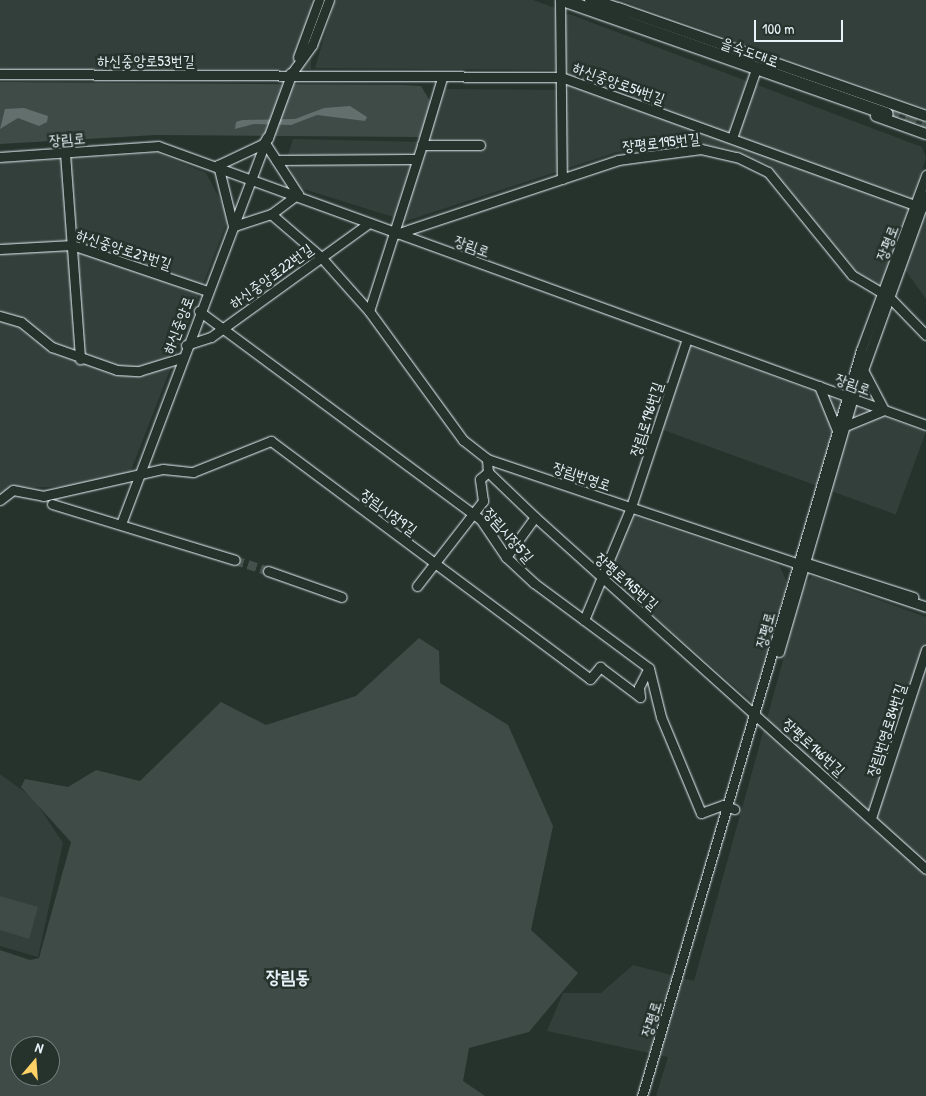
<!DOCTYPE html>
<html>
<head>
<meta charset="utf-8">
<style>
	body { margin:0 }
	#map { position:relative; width:926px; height:1096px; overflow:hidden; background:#26332d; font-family:"Patrick Hand","Poor Story",sans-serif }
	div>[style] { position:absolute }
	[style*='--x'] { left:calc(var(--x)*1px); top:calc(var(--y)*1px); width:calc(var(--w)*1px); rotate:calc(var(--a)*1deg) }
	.built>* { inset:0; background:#333f3a; transform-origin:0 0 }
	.green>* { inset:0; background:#3e4b47 }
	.water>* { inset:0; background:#636f6d }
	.minor-tunnel>* { height:9px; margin-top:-4.5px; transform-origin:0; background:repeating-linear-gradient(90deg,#43504b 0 9px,transparent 0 13.5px) }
	.highway-tunnel>* { height:12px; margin-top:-6px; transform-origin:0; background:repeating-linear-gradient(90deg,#43504b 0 12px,transparent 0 18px) }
	.roads { filter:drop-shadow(0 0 1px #e8f1f8) drop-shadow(0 0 1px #e8f1f8) }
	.minor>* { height:9px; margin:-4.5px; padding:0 4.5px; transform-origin:4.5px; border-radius:4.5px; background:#26332d }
	.major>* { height:10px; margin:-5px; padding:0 5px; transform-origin:5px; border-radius:5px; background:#26332d }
	.highway>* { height:12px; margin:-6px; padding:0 6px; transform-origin:6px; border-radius:6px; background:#26332d }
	span { translate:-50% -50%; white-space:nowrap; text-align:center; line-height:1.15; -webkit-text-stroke:5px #26332d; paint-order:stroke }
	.street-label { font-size:15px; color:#e8f1f8 }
	.quarter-label { font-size:18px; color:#e8f1f8; font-weight:700 }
	.north { position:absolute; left:10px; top:1036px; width:50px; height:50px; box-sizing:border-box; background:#26332d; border:1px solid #747f7e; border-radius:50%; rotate:18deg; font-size:14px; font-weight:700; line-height:20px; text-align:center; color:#e8f1f8 }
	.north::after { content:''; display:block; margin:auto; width:18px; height:22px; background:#ffd166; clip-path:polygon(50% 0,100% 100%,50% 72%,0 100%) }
	.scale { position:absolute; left:754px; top:20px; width:89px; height:22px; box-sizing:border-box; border:2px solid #e8f1f8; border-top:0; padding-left:6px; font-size:15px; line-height:18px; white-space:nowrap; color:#e8f1f8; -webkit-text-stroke:4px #26332d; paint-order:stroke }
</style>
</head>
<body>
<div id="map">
	<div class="built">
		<div style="left:0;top:0;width:311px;height:69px"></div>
		<div style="clip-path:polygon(335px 0,533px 0,555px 8px,556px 70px,315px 68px)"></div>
		<div style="clip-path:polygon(620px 0,926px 0,926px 108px)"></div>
		<div style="clip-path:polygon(569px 14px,922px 147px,926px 158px,883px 282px,877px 285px,861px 277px,768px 164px,731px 149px,694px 143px,617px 152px,406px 221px,297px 187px,287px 158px,293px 139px,425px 142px,445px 89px,568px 90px,563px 16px)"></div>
		<div style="clip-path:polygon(158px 153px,206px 173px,229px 217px,130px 473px,77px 486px,15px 488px,0 496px,0 163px)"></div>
		<div style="clip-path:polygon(926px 206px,926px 299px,903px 267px)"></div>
		<div style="left:690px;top:346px;width:251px;height:88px;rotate:20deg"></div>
		<div style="clip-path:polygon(633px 516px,779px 565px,787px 582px,755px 704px,607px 575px)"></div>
		<div style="clip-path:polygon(812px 576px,926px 617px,926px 1096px,656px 1096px,668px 1057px,547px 1031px,563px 993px,601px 993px,633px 965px,694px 981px,804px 585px)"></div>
		<div style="clip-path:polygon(0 774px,33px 798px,63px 843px,38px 957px,0 946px)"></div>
	</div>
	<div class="green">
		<div style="clip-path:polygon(0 82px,403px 85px,421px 86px,433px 106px,420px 137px,156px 135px,0 144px)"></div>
		<div style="clip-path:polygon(evenodd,419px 638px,439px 651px,440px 683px,508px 725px,553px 826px,531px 930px,578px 973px,529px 1032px,469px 1048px,463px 1081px,485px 1096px,0 1096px,0 950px,30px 960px,39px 958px,71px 842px,21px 787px,25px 779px,68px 787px,96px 770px,140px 781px,221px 702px,266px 725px,356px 696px,419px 638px,20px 1046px,50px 1046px,50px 1076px,20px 1076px,20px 1046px)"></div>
		<div style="clip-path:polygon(0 896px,38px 907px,29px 939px,0 930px)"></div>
	</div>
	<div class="water">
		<div style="clip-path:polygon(350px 106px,367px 117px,365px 121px,317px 115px,291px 125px,254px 124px,235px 129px,236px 122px,242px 120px,295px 119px,324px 108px)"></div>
		<div style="clip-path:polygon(24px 108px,48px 116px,47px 122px,39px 126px,18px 118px,0 129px,5px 109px)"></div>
	</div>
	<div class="minor-tunnel">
		<div style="--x:235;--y:560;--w:35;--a:18"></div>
	</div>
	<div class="highway-tunnel">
		<div style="--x:887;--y:114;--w:41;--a:19.7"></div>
	</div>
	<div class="roads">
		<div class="minor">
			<div style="--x:560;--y:0;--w:179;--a:89.4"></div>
			<div style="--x:298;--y:57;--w:61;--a:-69.8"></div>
			<div style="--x:0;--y:74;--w:561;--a:0.31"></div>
			<div style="--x:561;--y:77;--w:384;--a:19.9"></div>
			<div style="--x:291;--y:74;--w:36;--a:-54"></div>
			<div style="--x:312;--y:45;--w:48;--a:-69.3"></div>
			<div style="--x:442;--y:78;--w:70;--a:106.6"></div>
			<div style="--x:422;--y:145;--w:58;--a:0"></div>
			<div style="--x:268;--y:138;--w:64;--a:-69.9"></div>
			<div style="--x:732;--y:138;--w:70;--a:-70.8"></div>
			<div style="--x:265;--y:143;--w:61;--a:57.1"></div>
			<div style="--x:298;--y:194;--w:34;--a:143"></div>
			<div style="--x:271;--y:214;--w:40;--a:162"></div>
			<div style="--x:233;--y:226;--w:63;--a:-103.8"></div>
			<div style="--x:218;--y:165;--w:52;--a:-25.1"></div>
			<div style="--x:422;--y:145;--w:174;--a:107.7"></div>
			<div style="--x:369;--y:311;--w:160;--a:53.9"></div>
			<div style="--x:463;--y:440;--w:31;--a:38"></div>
			<div style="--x:487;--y:459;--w:463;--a:18.6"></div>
			<div style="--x:65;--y:153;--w:207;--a:85.8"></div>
			<div style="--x:0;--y:157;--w:158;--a:-4"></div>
			<div style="--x:158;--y:146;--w:817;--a:19.97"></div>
			<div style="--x:276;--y:160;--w:140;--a:-0.4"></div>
			<div style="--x:271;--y:214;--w:65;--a:40.6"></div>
			<div style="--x:320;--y:256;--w:74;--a:48.3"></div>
			<div style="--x:396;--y:234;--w:234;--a:-18.4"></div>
			<div style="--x:618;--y:160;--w:84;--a:-7.5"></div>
			<div style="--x:701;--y:149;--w:37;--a:13"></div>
			<div style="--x:737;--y:157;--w:34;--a:26"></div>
			<div style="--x:768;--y:172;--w:133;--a:50.8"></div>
			<div style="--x:852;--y:275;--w:43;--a:30.7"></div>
			<div style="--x:889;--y:297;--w:53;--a:45.8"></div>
			<div style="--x:0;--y:249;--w:72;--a:-3.2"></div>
			<div style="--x:72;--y:245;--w:143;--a:18.8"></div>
			<div style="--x:199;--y:311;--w:351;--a:36.5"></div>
			<div style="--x:481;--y:520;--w:45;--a:56"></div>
			<div style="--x:506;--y:557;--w:38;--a:43"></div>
			<div style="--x:534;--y:583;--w:143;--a:36.5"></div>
			<div style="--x:649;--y:668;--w:50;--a:76.2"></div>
			<div style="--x:661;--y:717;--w:104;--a:67.4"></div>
			<div style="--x:701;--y:813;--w:23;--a:-20"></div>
			<div style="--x:723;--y:805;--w:12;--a:20"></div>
			<div style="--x:0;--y:316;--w:22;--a:16"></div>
			<div style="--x:21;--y:322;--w:40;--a:39"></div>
			<div style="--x:52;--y:347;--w:69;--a:19.5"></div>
			<div style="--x:117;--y:370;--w:22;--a:3"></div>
			<div style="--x:139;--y:371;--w:44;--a:-17.2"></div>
			<div style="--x:186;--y:345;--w:26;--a:-18"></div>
			<div style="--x:211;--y:337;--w:195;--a:-35.8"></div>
			<div style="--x:819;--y:386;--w:48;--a:67.8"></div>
			<div style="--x:845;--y:426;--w:42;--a:-22.3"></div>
			<div style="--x:884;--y:410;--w:45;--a:-117.7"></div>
			<div style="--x:487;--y:459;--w:13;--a:86"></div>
			<div style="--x:488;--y:472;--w:65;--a:43.8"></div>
			<div style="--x:535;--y:517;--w:526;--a:42"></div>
			<div style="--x:0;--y:500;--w:16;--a:-38"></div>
			<div style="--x:13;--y:490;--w:31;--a:11"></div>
			<div style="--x:43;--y:496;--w:123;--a:-12.7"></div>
			<div style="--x:163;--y:469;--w:30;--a:6"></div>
			<div style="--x:193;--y:472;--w:84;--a:-21.7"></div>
			<div style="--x:271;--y:441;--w:398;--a:36.7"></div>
			<div style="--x:590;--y:679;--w:16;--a:-50"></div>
			<div style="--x:600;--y:667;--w:50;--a:36.9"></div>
			<div style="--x:52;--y:504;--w:191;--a:17"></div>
			<div style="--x:121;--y:524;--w:407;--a:-69.3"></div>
			<div style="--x:506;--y:557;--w:49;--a:-54.1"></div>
			<div style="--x:801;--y:561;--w:118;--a:17.8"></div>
			<div style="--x:268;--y:571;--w:78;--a:19.4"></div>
			<div style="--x:417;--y:586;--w:108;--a:-52.2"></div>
			<div style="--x:483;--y:501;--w:22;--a:-98"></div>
			<div style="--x:480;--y:479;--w:11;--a:-41"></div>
			<div style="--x:584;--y:620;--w:122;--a:-67.4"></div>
			<div style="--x:631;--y:507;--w:177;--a:-71.6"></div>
			<div style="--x:779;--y:652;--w:265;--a:-73.8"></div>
			<div style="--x:853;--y:398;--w:216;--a:-70.2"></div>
			<div style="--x:640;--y:697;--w:10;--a:-96"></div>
			<div style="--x:639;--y:687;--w:20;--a:-63"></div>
			<div style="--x:871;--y:818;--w:177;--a:-71.9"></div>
			<div style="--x:642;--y:1096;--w:777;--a:-73.64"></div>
			<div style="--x:861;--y:350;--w:187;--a:-69.6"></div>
		</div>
		<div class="major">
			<div style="--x:618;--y:8;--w:326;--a:19.3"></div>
			<div style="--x:290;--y:78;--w:4;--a:-76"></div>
			<div style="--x:876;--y:116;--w:53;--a:19.8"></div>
			<div style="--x:265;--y:143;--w:6;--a:-59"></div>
		</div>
		<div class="highway">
			<div style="--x:563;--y:0;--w:343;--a:19.4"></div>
			<div style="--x:591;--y:0;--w:36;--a:19"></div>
		</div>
	</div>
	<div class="street-label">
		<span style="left:750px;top:52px;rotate:20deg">을숙도대로</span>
		<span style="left:146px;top:61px">하신중앙로53번길</span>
		<span style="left:619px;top:83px;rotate:20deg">하신중앙로54번길</span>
		<span style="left:67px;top:139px;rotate:-4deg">장림로</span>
		<span style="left:661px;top:142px;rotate:-6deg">장평로195번길</span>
		<span style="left:887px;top:243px;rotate:-69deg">장평로</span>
		<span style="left:472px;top:246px;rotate:20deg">장림로</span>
		<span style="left:124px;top:249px;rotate:18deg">하신중앙로27번길</span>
		<span style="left:271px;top:276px;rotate:-36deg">하신중앙로22번길</span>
		<span style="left:178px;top:325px;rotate:-69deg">하신중앙로</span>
		<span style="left:853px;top:384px;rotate:20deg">장림로</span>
		<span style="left:646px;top:419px;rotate:-72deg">장림로196번길</span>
		<span style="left:582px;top:476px;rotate:19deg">장림번영로</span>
		<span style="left:389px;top:512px;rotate:37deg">장림시장9길</span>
		<span style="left:509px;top:535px;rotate:49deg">장림시장5길</span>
		<span style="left:627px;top:581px;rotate:41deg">장평로145번길</span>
		<span style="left:765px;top:630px;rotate:-75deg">장평로</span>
		<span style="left:886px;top:730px;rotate:-72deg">장림번영로84번길</span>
		<span style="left:814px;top:747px;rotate:42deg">장평로146번길</span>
		<span style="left:651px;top:1019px;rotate:-73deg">장평로</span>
	</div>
	<div class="quarter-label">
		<span style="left:288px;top:977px">장림동</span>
	</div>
	<div class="north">N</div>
	<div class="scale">100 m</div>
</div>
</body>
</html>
